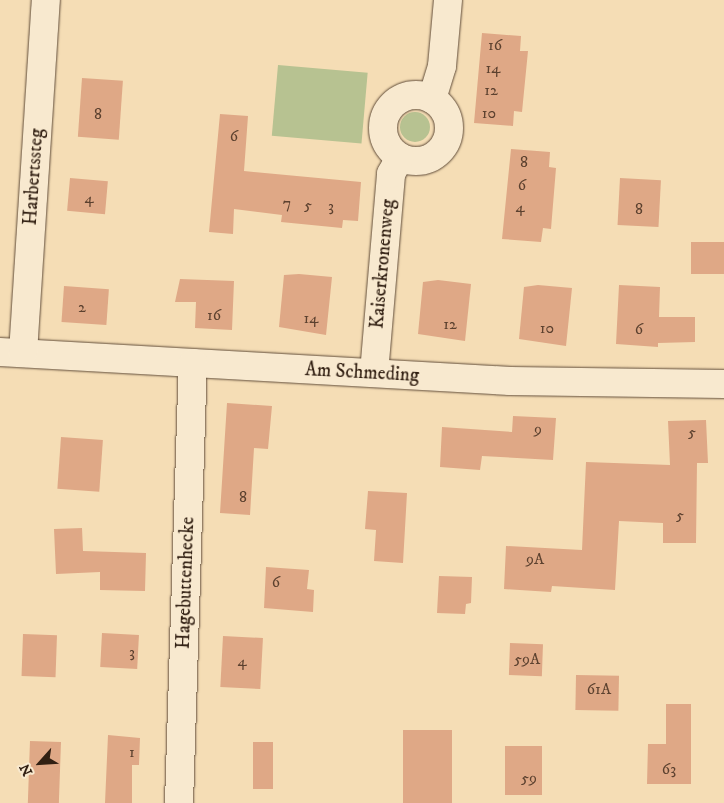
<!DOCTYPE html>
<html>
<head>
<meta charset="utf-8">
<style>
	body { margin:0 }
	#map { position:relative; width:724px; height:803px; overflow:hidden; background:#f5ddb5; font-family:"IM FELL DW Pica",serif }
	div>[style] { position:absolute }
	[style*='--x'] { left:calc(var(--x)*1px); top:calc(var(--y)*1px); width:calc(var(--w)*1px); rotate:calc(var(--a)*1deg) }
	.green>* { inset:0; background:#b7c291; transform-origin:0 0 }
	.round { border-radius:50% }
	.building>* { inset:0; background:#dfa886; transform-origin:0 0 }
	.roads { filter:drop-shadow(0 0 1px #624e3b) drop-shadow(0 0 1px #624e3b) }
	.minor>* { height:28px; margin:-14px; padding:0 14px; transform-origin:14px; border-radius:14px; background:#f8e9cf }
	.minor>.ring { margin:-14px; padding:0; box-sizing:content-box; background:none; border:28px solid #f8e9cf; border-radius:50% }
	span { translate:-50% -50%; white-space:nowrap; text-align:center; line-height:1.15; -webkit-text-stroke:4px #f8e9cf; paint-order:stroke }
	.number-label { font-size:16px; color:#5c412f }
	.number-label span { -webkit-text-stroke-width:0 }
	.street-label { font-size:19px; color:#311f12 }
	.north { position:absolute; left:15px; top:738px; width:50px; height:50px; -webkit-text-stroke:4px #f8e9cf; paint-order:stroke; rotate:244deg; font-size:14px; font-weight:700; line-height:20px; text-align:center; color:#311f12 }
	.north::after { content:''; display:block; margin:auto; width:18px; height:22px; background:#311f12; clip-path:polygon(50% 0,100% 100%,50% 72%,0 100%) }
</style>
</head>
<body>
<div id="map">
	<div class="green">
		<div style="left:278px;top:65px;width:90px;height:71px;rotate:5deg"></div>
		<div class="round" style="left:400px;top:112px;width:30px;height:30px"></div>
	</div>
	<div class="building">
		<div style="clip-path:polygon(482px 33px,521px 36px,520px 51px,528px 51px,522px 112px,514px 111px,513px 126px,474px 123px)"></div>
		<div style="left:82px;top:78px;width:41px;height:59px;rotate:4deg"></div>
		<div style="clip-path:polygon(220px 114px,248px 116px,244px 171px,361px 182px,358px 221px,343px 220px,342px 228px,281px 222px,282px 215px,234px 209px,233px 234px,209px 232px)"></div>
		<div style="clip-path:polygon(511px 149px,550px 152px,549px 167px,556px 168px,551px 229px,543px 228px,541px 242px,502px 239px)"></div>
		<div style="left:70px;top:178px;width:38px;height:33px;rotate:5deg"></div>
		<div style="left:620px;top:178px;width:41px;height:47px;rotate:3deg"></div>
		<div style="left:691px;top:242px;width:33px;height:32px"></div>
		<div style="clip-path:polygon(299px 274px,332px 277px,326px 335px,279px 327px,284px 275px)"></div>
		<div style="clip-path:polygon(180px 279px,234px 281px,232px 330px,195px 328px,196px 302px,175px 302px)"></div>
		<div style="clip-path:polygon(438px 280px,471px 284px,465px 341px,418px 334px,423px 282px)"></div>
		<div style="clip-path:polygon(538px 285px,572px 288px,566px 346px,519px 339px,524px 287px)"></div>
		<div style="clip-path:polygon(619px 285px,660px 287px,659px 317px,695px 317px,695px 342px,658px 343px,658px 347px,616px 344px)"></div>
		<div style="left:64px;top:286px;width:45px;height:36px;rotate:4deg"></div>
		<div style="clip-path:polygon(227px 403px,272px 406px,268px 449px,254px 448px,250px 515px,220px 513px)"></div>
		<div style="clip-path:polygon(513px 416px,556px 418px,553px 460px,482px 456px,480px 470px,440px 467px,442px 427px,512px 432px)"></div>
		<div style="clip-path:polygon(706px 420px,708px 463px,697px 463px,696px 543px,663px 543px,663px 523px,619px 521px,615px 590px,552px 586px,551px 592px,504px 589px,506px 546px,582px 550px,586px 462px,670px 465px,668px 421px)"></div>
		<div style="left:61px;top:437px;width:42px;height:52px;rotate:4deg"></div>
		<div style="clip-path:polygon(368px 491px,407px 493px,403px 563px,374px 561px,376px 530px,365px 529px)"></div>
		<div style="clip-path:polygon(82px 528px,83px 551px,146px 553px,145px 591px,100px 590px,100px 572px,56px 574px,54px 529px)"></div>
		<div style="clip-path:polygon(266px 567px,309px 570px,307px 589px,314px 590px,313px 612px,264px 608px)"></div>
		<div style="clip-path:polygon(439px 576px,472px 577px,471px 603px,466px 604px,465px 614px,437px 613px)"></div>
		<div style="left:102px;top:633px;width:37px;height:34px;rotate:3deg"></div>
		<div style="left:23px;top:634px;width:34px;height:42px;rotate:2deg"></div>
		<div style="left:223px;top:636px;width:40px;height:51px;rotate:3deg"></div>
		<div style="left:510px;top:643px;width:33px;height:32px;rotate:2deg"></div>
		<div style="left:576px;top:675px;width:43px;height:35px;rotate:1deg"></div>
		<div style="clip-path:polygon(666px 704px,691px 704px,691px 784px,647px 784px,648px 744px,666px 744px)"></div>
		<div style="left:403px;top:730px;width:49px;height:73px"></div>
		<div style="clip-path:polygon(108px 735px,140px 738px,139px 765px,132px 765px,132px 803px,105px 803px)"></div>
		<div style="left:30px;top:741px;width:31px;height:62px;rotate:2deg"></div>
		<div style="left:253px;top:742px;width:20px;height:47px"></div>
		<div style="left:505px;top:746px;width:37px;height:49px"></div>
	</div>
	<div class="roads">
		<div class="minor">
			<div class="ring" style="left:383px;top:95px;width:38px;height:38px"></div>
			<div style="--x:432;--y:99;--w:34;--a:-73"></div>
			<div style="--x:442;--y:66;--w:66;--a:-84.8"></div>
			<div style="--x:0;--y:352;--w:511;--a:3.25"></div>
			<div style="--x:510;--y:381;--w:214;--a:0.8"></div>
			<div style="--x:23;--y:353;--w:354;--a:-86.3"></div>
			<div style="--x:374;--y:373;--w:200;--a:-85.1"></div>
			<div style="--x:391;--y:174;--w:19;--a:-62"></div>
			<div style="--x:179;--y:803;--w:440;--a:-88.2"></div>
		</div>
	</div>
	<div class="number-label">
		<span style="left:495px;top:45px">16</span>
		<span style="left:493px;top:68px">14</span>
		<span style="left:491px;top:90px">12</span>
		<span style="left:489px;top:113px">10</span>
		<span style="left:98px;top:114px">8</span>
		<span style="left:234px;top:136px">6</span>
		<span style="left:524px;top:162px">8</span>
		<span style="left:522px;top:185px">6</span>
		<span style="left:89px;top:198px">4</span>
		<span style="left:287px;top:203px">7</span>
		<span style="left:308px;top:205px">5</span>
		<span style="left:331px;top:206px">3</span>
		<span style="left:520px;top:207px">4</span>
		<span style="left:639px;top:209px">8</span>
		<span style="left:82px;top:307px">2</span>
		<span style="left:214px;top:315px">16</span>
		<span style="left:311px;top:318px">14</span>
		<span style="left:450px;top:324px">12</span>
		<span style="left:547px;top:328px">10</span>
		<span style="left:639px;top:329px">6</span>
		<span style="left:538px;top:429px">9</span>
		<span style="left:692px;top:432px">5</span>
		<span style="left:243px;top:497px">8</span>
		<span style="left:680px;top:515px">5</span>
		<span style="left:535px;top:559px">9A</span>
		<span style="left:276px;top:582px">6</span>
		<span style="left:132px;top:652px">3</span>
		<span style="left:527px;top:659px">59A</span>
		<span style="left:242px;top:661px">4</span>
		<span style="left:599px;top:689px">61A</span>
		<span style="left:132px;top:752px">1</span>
		<span style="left:669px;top:769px">63</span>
		<span style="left:529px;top:778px">59</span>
	</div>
	<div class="street-label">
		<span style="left:34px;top:177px;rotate:-86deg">Harbertssteg</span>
		<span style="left:383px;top:264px;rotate:-85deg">Kaiserkronenweg</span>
		<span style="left:362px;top:373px;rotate:3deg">Am Schmeding</span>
		<span style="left:186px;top:583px;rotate:-88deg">Hagebuttenhecke</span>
	</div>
	<div class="north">N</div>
</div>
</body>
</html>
